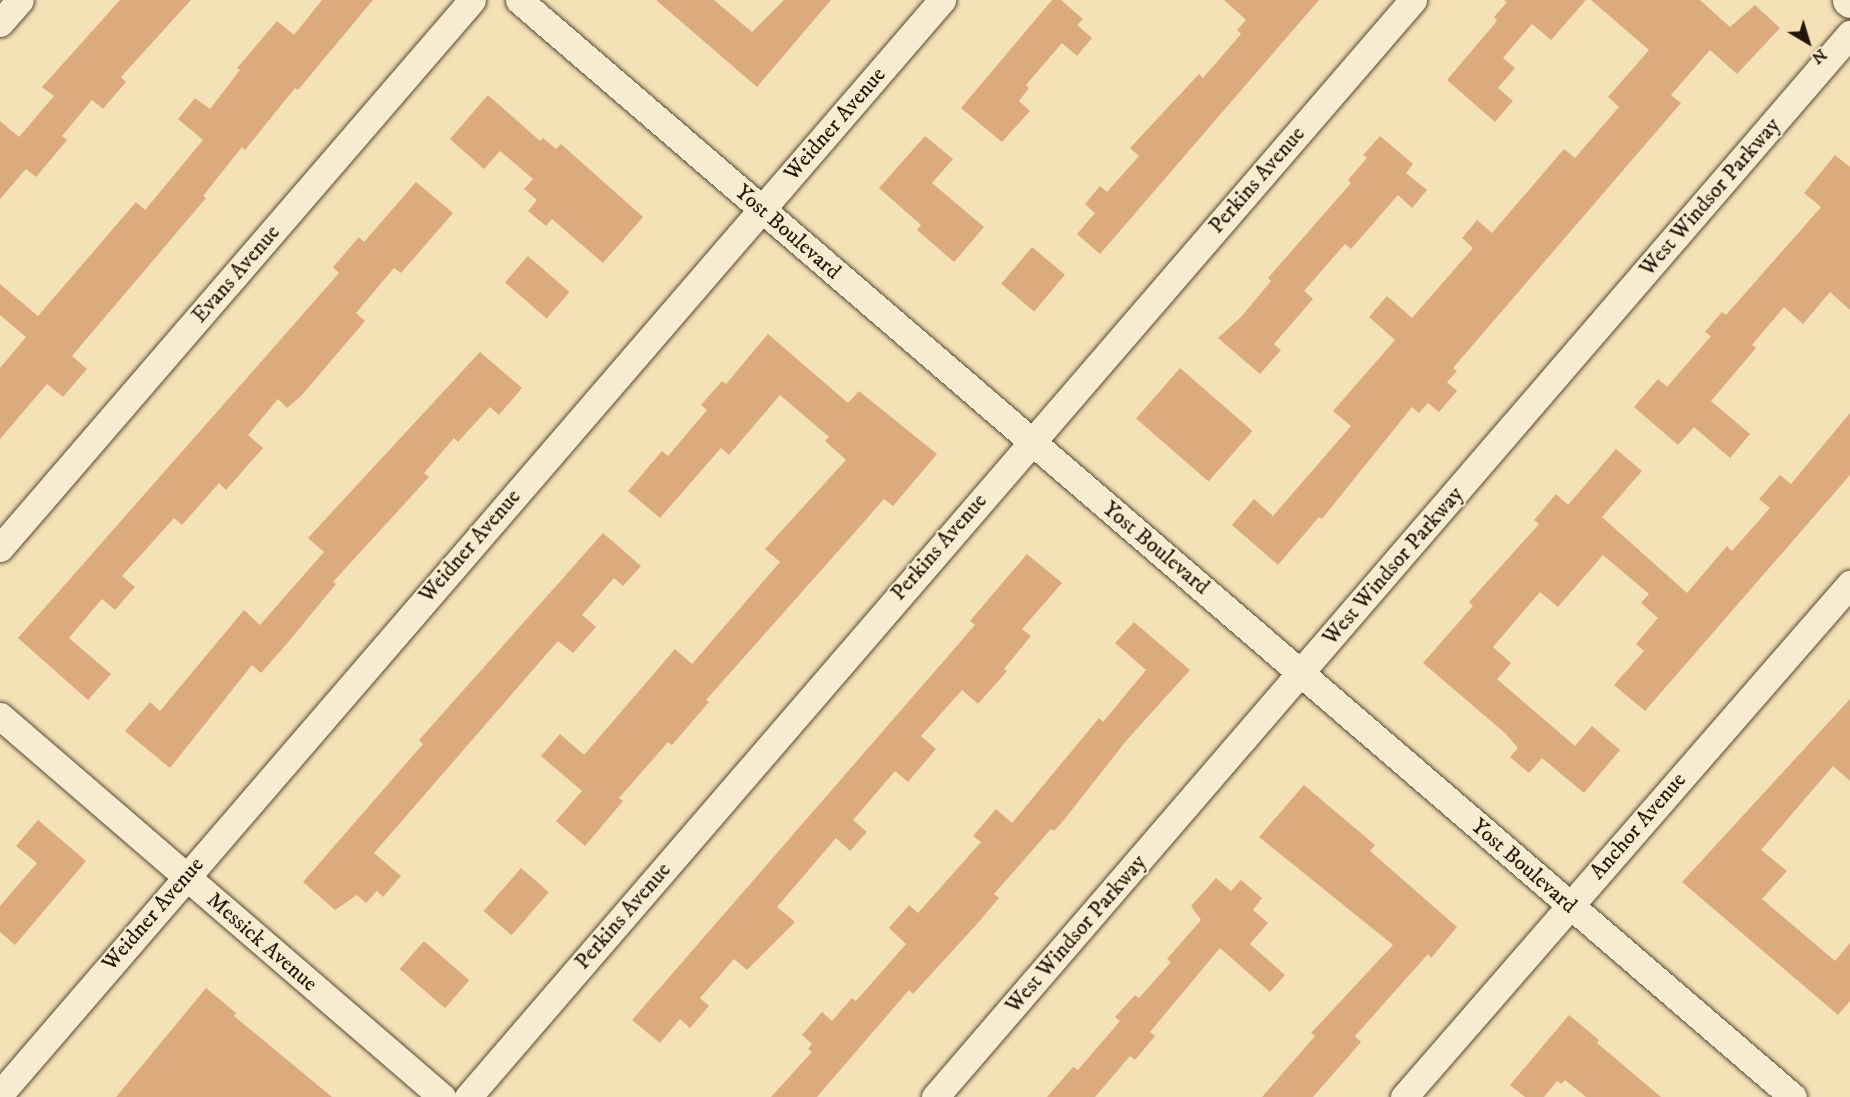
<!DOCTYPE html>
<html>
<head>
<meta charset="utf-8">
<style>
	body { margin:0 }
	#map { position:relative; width:1850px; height:1097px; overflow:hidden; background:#f4e2b6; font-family:"IM FELL DW Pica",serif }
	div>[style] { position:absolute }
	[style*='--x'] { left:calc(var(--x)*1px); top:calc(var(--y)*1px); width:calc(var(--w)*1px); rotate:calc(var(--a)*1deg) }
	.building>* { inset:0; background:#dcab7d; transform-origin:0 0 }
	.roads { filter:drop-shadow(0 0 2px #584a35) drop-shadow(0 0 2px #584a35) }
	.minor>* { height:27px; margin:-13.5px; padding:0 13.5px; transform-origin:13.5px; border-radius:13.5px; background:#f8ecd0 }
	.secondary>* { height:33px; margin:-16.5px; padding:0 16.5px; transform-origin:16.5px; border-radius:16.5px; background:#f8ecd0 }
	span { translate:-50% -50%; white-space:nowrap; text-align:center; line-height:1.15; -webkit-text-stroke:4.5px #f8ecd0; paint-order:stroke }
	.street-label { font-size:22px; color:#24170a }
	.north { position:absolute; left:1778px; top:12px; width:60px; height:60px; -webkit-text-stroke:4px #f8ecd0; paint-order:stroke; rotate:142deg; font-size:16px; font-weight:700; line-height:24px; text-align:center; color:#24170a }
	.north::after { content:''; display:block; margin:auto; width:21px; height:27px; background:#24170a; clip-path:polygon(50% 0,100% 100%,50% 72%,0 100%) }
</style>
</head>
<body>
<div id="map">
	<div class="building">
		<div style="clip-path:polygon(120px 0,191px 0,121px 77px,126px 82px,103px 109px,92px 100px,62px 136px,67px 140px,36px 177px,26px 169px,0 199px,0 121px,19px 137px,54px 96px,42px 87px)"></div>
		<div style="clip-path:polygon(322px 0,373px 0,298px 90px,295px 88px,245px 150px,242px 147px,203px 196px,206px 198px,72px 356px,87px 369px,63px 397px,47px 384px,0 439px,0 368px,26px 337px,0 315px,0 284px,38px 316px,136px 202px,145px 210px,203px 140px,178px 119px,195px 98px,210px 109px,240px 70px,237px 68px,277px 21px,294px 35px)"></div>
		<div style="clip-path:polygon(656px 0,714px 0,752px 32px,784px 0,831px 0,757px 87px)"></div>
		<div style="clip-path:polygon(1052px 0,1061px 0,1083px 19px,1077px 25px,1092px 38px,1077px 56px,1062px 43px,1026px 85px,1029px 88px,1019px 101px,1030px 111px,1002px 142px,961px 108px)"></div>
		<div style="clip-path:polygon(1224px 0,1319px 0,1100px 254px,1077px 234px,1095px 213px,1085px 204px,1100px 186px,1107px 192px,1139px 156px,1130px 148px,1199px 74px,1203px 78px,1241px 34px,1237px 30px,1246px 20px)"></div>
		<div style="clip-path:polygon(1504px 0,1586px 0,1551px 40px,1532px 24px,1503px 58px,1515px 68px,1498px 88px,1513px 101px,1495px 122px,1447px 80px,1497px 21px,1494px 17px,1507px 2px)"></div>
		<div style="clip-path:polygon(1591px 0,1700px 0,1730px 27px,1755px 5px,1780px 28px,1737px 74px,1710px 50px,1671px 95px,1681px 103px,1453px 368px,1457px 371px,1447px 382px,1457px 391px,1439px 412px,1428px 403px,1419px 413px,1412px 407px,1322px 519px,1319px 517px,1278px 565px,1232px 525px,1254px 499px,1273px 516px,1351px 426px,1333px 411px,1395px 340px,1369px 317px,1387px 296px,1412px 318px,1473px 248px,1462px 238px,1477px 220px,1492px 233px,1564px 149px,1575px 158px,1619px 107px,1608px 97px,1649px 50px)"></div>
		<div style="clip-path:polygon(488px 95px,540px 141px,543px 138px,556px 149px,561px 144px,643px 217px,603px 263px,552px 219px,546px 226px,528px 211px,537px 200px,524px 189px,533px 179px,500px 151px,484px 169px,450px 139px)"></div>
		<div style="clip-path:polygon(925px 136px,953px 159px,932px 183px,984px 227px,954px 262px,917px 230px,921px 225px,879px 188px)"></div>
		<div style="clip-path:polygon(1380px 136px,1413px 164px,1406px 173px,1427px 190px,1412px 208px,1398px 195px,1351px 249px,1345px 244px,1304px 291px,1313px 299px,1274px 344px,1281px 350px,1260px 374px,1218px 338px,1242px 316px,1271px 281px,1268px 278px,1351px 183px,1348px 180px,1367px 158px,1363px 155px)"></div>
		<div style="clip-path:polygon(1835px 155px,1850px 167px,1850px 310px,1830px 292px,1803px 324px,1784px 307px,1752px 345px,1756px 348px,1711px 401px,1750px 434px,1730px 458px,1694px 427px,1678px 445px,1634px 407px,1658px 379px,1667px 387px,1711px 336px,1705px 332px,1722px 312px,1726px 315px,1821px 207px,1804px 193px)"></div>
		<div style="clip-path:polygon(416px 182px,453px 213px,401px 273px,394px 268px,356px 313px,365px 321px,301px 396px,287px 408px,278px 399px,248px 435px,263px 448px,226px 490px,219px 483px,182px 525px,174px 518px,122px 576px,135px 587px,115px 610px,102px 599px,69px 638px,111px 674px,88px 700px,18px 638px,339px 273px,333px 267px,359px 237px,364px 242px)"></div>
		<div style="left:1032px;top:247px;width:43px;height:48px;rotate:40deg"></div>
		<div style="left:528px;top:256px;width:55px;height:35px;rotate:41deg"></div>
		<div style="clip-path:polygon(768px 334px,848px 403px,859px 391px,937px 454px,893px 506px,884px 499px,856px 531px,706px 700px,709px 702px,672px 745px,668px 742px,619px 798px,623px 801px,585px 846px,556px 821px,582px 791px,541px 756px,560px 734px,584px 755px,675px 649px,692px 664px,780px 562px,765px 549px,846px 460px,825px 441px,829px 437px,780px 395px,729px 455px,721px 448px,660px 518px,628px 491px,662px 451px,668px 456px,707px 410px,701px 405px,722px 381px,726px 384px)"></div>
		<div style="clip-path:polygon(480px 352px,522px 388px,499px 415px,490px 407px,458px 442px,454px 438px,424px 473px,429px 477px,333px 582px,336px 584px,285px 646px,261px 673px,252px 665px,170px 768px,125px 731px,150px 702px,160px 711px,244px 610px,260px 625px,324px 552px,308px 538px)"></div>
		<div style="left:1180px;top:368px;width:96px;height:67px;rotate:41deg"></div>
		<div style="clip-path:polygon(1850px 413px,1850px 475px,1645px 711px,1614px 685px,1644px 651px,1636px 644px,1658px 618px,1641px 603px,1649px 594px,1603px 555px,1558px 607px,1540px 592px,1493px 647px,1511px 663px,1497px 679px,1575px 746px,1592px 726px,1620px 750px,1584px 793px,1542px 758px,1529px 773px,1510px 757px,1518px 748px,1505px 733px,1423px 663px,1473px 606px,1469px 602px,1539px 524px,1534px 520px,1556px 494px,1568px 505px,1616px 449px,1642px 471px,1602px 517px,1687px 593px,1727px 546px,1732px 551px,1770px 508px,1759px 499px,1780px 475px,1791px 484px)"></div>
		<div style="clip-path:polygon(603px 533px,641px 566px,623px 586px,614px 578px,582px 615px,596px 627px,573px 653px,558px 641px,374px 853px,401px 876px,383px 897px,377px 891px,366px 903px,357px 895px,335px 910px,303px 882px,423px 744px,419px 740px)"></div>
		<div style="clip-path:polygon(1027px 554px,1062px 583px,1022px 629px,1031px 636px,1004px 669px,1007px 671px,978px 704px,962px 690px,921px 736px,936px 749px,908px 782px,895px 771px,853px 820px,867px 832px,850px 851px,836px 838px,777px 907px,795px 922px,747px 970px,734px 959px,700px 998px,709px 1006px,690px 1028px,680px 1019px,660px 1043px,632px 1020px,975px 625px,970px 621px)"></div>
		<div style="clip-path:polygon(1134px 622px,1190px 670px,1126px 741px,1064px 820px,1054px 831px,1051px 829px,994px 894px,999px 898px,977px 924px,913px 994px,909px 990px,817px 1097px,771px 1097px,812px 1052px,808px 1049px,812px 1044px,802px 1035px,822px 1012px,832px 1021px,852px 998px,856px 1001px,906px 944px,889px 928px,909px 905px,918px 913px,981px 842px,973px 836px,996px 809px,1012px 823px,1099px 718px,1103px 722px,1146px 670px,1115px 643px)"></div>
		<div style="clip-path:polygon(1850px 699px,1850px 781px,1833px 766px,1761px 850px,1787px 871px,1762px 899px,1835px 961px,1850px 943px,1850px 1001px,1838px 1015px,1682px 882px)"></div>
		<div style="clip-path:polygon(1304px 785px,1375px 845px,1370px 851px,1457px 927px,1431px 958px,1428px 954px,1355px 1036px,1361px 1042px,1313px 1097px,1262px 1097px,1315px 1036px,1311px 1033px,1393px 945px,1259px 837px)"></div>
		<div style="clip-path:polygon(38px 820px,86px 861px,15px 945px,0 932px,0 906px,37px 863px,16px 846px)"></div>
		<div style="left:521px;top:868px;width:37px;height:57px;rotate:41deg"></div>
		<div style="clip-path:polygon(1216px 878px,1231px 891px,1241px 880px,1262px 898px,1253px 910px,1268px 923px,1250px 944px,1285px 975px,1270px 992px,1220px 948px,1150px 1032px,1155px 1036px,1135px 1060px,1130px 1056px,1095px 1097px,1047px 1097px,1073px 1067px,1078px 1070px,1120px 1021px,1115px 1017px,1135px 995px,1139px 998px,1171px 962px,1167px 959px,1201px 920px,1191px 906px)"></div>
		<div style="left:424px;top:941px;width:60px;height:37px;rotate:41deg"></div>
		<div style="clip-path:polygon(206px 988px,236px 1013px,234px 1016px,332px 1097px,116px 1097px)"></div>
		<div style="clip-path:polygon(1569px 1015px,1599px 1040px,1597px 1043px,1661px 1097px,1586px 1097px,1565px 1080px,1561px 1084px,1557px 1081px,1544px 1097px,1525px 1097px,1510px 1085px)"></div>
	</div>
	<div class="roads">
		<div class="minor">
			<div style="--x:519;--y:0;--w:1681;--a:40.73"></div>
			<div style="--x:0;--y:23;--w:30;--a:-49"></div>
			<div style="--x:0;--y:548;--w:723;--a:-49.26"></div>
			<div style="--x:0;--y:716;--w:584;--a:40.76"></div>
			<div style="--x:0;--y:1094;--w:1444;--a:-49.27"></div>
			<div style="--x:468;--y:1097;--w:1448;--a:-49.26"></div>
			<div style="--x:935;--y:1097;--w:1403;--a:-49.28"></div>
			<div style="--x:1404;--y:1097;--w:680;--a:-49"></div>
		</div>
		<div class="secondary">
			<div style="--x:1849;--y:0;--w:1;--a:45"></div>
		</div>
	</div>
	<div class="street-label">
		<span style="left:835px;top:124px;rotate:-49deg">Weidner Avenue</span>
		<span style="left:1257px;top:180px;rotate:-49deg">Perkins Avenue</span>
		<span style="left:1710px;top:197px;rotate:-49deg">West Windsor Parkway</span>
		<span style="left:788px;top:232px;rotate:41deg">Yost Boulevard</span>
		<span style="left:236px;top:274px;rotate:-49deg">Evans Avenue</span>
		<span style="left:470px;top:546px;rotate:-49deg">Weidner Avenue</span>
		<span style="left:939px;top:547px;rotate:-49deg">Perkins Avenue</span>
		<span style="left:1156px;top:548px;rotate:40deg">Yost Boulevard</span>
		<span style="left:1393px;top:566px;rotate:-49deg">West Windsor Parkway</span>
		<span style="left:1638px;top:826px;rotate:-49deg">Anchor Avenue</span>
		<span style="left:1524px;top:866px;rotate:41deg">Yost Boulevard</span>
		<span style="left:153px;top:914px;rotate:-49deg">Weidner Avenue</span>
		<span style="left:623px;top:916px;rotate:-49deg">Perkins Avenue</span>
		<span style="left:1076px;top:934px;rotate:-49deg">West Windsor Parkway</span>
		<span style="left:262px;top:942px;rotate:41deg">Messick Avenue</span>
	</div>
	<div class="north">N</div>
</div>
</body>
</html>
